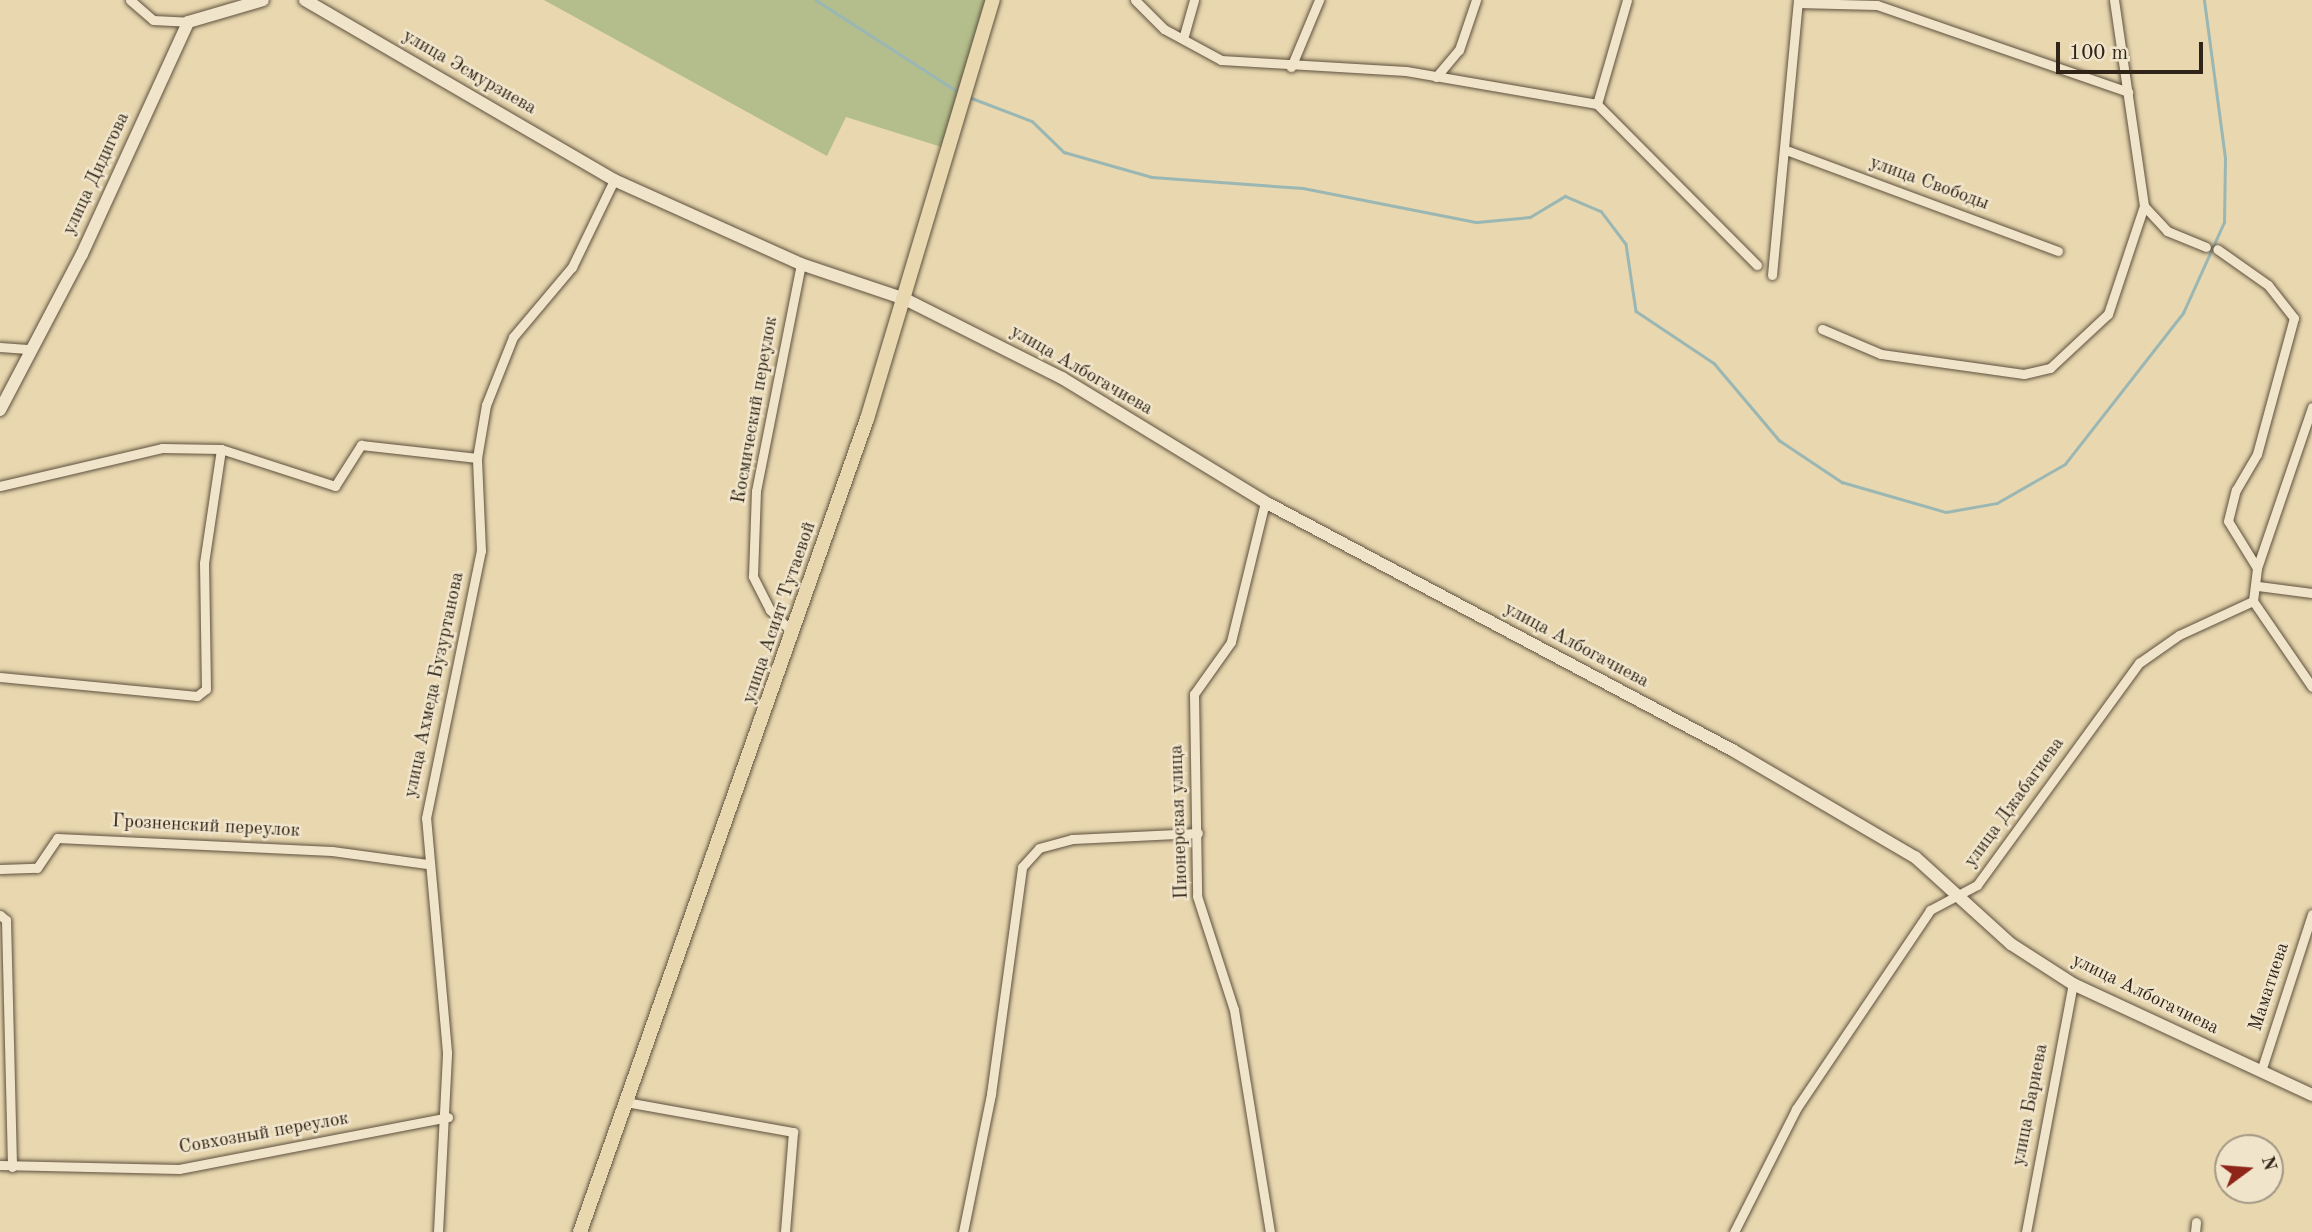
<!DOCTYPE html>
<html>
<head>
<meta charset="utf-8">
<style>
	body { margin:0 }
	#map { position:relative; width:2312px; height:1232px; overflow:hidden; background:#e8d7af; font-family:"Old Standard TT",serif }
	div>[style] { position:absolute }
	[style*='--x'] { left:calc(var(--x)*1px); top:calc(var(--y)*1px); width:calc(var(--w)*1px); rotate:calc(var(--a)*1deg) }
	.green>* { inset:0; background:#b4be8c }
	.stream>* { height:2.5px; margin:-1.25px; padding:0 1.25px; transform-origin:1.25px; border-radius:1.25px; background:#9ab7b4 }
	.roads { filter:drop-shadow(0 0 2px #5e513e) drop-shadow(0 0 2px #5e513e) }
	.street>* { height:9px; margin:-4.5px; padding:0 4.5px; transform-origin:4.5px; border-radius:4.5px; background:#f0e5cb }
	.secondary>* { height:12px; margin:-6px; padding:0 6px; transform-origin:6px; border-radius:6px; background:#f0e5cb }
	.primary>* { height:14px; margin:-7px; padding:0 7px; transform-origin:7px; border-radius:7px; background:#e8d7af }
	span { translate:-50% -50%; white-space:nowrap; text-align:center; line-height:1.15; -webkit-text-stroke:5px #f0e5cb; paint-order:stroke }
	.street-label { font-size:19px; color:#302419 }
	.north { position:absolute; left:2214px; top:1134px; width:70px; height:70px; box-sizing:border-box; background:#f0e5cb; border:2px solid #a39884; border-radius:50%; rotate:74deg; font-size:19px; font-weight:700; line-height:28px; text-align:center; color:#302419 }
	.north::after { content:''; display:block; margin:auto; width:24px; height:32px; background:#8f2418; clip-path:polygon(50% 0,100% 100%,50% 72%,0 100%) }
	.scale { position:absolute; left:2056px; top:42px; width:147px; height:32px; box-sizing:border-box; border:4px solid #302419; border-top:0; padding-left:9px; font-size:21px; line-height:24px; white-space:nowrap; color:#302419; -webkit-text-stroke:5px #f0e5cb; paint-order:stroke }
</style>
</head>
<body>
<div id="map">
	<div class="green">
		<div style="clip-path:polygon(544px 0,993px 0,948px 149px,846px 117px,827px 156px)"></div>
	</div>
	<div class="stream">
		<div style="--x:816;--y:0;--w:171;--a:32.9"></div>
		<div style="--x:969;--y:97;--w:67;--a:20.9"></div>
		<div style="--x:1032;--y:121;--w:45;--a:44.1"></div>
		<div style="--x:1064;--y:152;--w:91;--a:15.9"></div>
		<div style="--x:1152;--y:177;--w:151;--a:4.2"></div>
		<div style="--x:1303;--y:188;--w:177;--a:11.1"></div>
		<div style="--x:1477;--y:222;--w:53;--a:-5.4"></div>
		<div style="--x:1530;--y:217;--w:41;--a:-31"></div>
		<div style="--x:1565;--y:196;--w:39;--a:23"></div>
		<div style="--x:1601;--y:211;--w:41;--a:52.9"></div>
		<div style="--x:1626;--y:244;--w:68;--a:81.5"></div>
		<div style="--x:1636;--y:311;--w:94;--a:33.7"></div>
		<div style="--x:1714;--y:363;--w:101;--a:49.8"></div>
		<div style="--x:1779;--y:440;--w:76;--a:33.7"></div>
		<div style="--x:1842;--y:482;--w:108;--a:16.1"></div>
		<div style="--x:1946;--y:512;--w:52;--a:-10"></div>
		<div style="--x:1997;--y:503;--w:78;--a:-29.8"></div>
		<div style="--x:2065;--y:464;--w:192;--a:-52"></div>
		<div style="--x:2183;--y:313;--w:100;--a:-65.7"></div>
		<div style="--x:2224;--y:222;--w:64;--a:-89.1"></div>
		<div style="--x:2225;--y:158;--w:159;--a:-97.6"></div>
	</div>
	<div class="roads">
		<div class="street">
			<div style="--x:130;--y:0;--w:30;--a:41"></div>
			<div style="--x:153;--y:20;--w:35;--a:3"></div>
			<div style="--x:1135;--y:0;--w:41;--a:45"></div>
			<div style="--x:1164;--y:29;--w:65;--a:28.5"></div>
			<div style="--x:1221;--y:60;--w:185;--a:3.4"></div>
			<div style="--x:1406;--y:71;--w:194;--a:9.8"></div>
			<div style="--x:1597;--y:104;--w:227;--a:45.2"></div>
			<div style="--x:2114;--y:0;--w:208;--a:81.7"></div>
			<div style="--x:2144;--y:206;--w:34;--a:47"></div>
			<div style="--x:2167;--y:231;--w:42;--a:22.3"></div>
			<div style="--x:1798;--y:3;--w:79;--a:1.5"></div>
			<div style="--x:1877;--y:5;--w:266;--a:19.1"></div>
			<div style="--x:1183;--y:39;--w:41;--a:-74.2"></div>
			<div style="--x:1291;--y:67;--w:73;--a:-67.3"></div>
			<div style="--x:1436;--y:77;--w:35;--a:-50"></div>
			<div style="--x:1459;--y:50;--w:53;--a:-71.2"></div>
			<div style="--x:1597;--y:104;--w:108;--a:-73.9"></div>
			<div style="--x:1789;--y:151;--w:287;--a:20.4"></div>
			<div style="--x:1772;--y:275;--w:276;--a:-84.6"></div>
			<div style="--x:1822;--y:329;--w:64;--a:23"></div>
			<div style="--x:1881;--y:354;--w:144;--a:8"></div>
			<div style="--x:2024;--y:374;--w:27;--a:-13"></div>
			<div style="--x:2050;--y:368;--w:79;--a:-43"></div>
			<div style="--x:2108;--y:314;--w:114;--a:-71.6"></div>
			<div style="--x:0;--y:347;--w:31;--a:4"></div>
			<div style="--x:0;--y:486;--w:166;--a:-13.2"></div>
			<div style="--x:162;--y:448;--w:59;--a:1"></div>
			<div style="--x:221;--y:449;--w:120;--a:18"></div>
			<div style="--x:335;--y:486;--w:49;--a:-57.6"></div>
			<div style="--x:361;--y:445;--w:117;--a:6.4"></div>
			<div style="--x:1265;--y:502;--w:144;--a:103.7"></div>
			<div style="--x:1231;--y:642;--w:64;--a:125.4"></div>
			<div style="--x:1194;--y:694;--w:202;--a:89.1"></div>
			<div style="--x:1197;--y:896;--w:120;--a:72"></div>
			<div style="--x:1234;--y:1010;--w:225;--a:80.8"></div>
			<div style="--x:2257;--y:568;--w:170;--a:-71.1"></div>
			<div style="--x:2258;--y:586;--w:54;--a:7.4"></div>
			<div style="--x:2253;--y:601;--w:104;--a:55.5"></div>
			<div style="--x:793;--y:633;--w:33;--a:-135"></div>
			<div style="--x:770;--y:610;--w:38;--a:-117"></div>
			<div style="--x:753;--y:576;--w:85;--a:-88"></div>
			<div style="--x:756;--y:491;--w:231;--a:-78.8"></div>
			<div style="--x:0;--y:677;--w:198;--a:5.5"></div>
			<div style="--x:197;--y:696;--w:11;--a:-38"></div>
			<div style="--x:206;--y:689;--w:126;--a:-90.9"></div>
			<div style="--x:204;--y:563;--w:115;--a:-81.5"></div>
			<div style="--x:0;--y:869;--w:37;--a:-2"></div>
			<div style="--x:37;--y:868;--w:36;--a:-56"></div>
			<div style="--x:57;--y:838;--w:275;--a:2.7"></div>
			<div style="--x:332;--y:851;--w:96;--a:7.8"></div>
			<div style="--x:0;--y:915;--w:8;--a:40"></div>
			<div style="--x:6;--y:920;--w:247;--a:88.6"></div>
			<div style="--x:2261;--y:1071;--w:165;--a:-72"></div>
			<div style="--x:626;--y:1102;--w:170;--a:10.2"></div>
			<div style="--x:793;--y:1132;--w:100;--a:94.6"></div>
			<div style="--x:0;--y:1165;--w:179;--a:1.3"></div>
			<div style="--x:179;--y:1169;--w:274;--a:-10.9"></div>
			<div style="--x:438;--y:1232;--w:180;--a:-87.1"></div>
			<div style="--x:447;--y:1052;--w:235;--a:-95.1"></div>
			<div style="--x:426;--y:818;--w:273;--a:-78.4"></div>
			<div style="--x:481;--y:551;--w:93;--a:-92.5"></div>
			<div style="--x:477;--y:458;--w:54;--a:-80.4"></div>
			<div style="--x:486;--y:405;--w:73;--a:-68.3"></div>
			<div style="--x:513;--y:337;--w:92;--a:-49.9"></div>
			<div style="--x:572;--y:267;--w:97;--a:-64.2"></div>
			<div style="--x:963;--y:1232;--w:141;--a:-78.5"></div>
			<div style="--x:991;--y:1094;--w:229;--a:-82.2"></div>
			<div style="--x:1022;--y:867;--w:25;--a:-48"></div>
			<div style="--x:1039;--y:848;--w:34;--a:-15"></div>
			<div style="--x:1072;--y:839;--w:126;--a:-2.7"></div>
			<div style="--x:1734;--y:1232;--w:138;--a:-63.2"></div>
			<div style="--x:1796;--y:1109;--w:240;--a:-56"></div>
			<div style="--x:1930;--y:910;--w:53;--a:-28"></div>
			<div style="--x:1977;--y:885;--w:275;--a:-53.9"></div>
			<div style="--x:2139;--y:663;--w:49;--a:-35"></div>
			<div style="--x:2179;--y:635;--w:81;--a:-24.7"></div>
			<div style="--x:2253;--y:601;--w:33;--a:-83"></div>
			<div style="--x:2257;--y:568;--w:55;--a:-121.7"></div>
			<div style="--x:2228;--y:521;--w:32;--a:-76"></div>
			<div style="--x:2236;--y:490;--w:42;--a:-59.7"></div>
			<div style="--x:2257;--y:454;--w:141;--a:-74.8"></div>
			<div style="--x:2294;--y:318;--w:42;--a:-128.2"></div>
			<div style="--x:2268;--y:285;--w:62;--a:-144.8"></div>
			<div style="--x:2026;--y:1232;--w:252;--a:-79.3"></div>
			<div style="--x:2195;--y:1232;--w:10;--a:-84"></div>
		</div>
		<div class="secondary">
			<div style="--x:305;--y:0;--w:358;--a:30.2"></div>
			<div style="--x:614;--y:180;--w:205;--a:24.2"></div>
			<div style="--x:801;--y:264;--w:110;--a:18.6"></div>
			<div style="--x:905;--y:299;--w:176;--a:26.7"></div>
			<div style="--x:1062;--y:378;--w:238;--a:31.4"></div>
			<div style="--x:1265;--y:502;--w:531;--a:27.96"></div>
			<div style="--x:1734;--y:751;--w:210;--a:30.4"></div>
			<div style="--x:1915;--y:857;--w:130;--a:42.2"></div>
			<div style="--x:2011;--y:944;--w:74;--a:32.8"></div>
			<div style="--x:2073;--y:984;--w:264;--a:24.9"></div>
			<div style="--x:0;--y:410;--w:176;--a:-62.3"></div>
			<div style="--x:82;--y:254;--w:255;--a:-65.4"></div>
			<div style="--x:188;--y:22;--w:78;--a:-16.3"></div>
		</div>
		<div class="primary">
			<div style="--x:580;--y:1232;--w:862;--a:-70.56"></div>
			<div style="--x:867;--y:419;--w:438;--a:-73.3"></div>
		</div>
	</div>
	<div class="street-label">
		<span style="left:469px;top:73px;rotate:30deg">улица Эсмурзиева</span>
		<span style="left:97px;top:174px;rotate:-65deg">улица Дидигова</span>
		<span style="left:1929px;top:184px;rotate:20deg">улица Свободы</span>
		<span style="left:1081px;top:371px;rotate:30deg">улица Албогачиева</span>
		<span style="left:756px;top:410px;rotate:-80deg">Космический переулок</span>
		<span style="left:780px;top:613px;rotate:-71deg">улица Асият Тутаевой</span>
		<span style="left:1576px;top:646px;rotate:28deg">улица Албогачиева</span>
		<span style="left:435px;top:685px;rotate:-78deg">улица Ахмеда Бузуртанова</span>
		<span style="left:2015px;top:803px;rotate:-54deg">улица Джабагиева</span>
		<span style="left:1180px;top:822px;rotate:-92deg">Пионерская улица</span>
		<span style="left:206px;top:827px;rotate:3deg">Грозненский переулок</span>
		<span style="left:2270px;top:987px;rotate:-72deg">Маматиева</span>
		<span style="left:2145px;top:995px;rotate:26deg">улица Албогачиева</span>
		<span style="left:2031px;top:1105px;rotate:-79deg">улица Бариева</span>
		<span style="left:264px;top:1134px;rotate:-10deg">Совхозный переулок</span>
	</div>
	<div class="north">N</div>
	<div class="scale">100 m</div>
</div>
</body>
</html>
